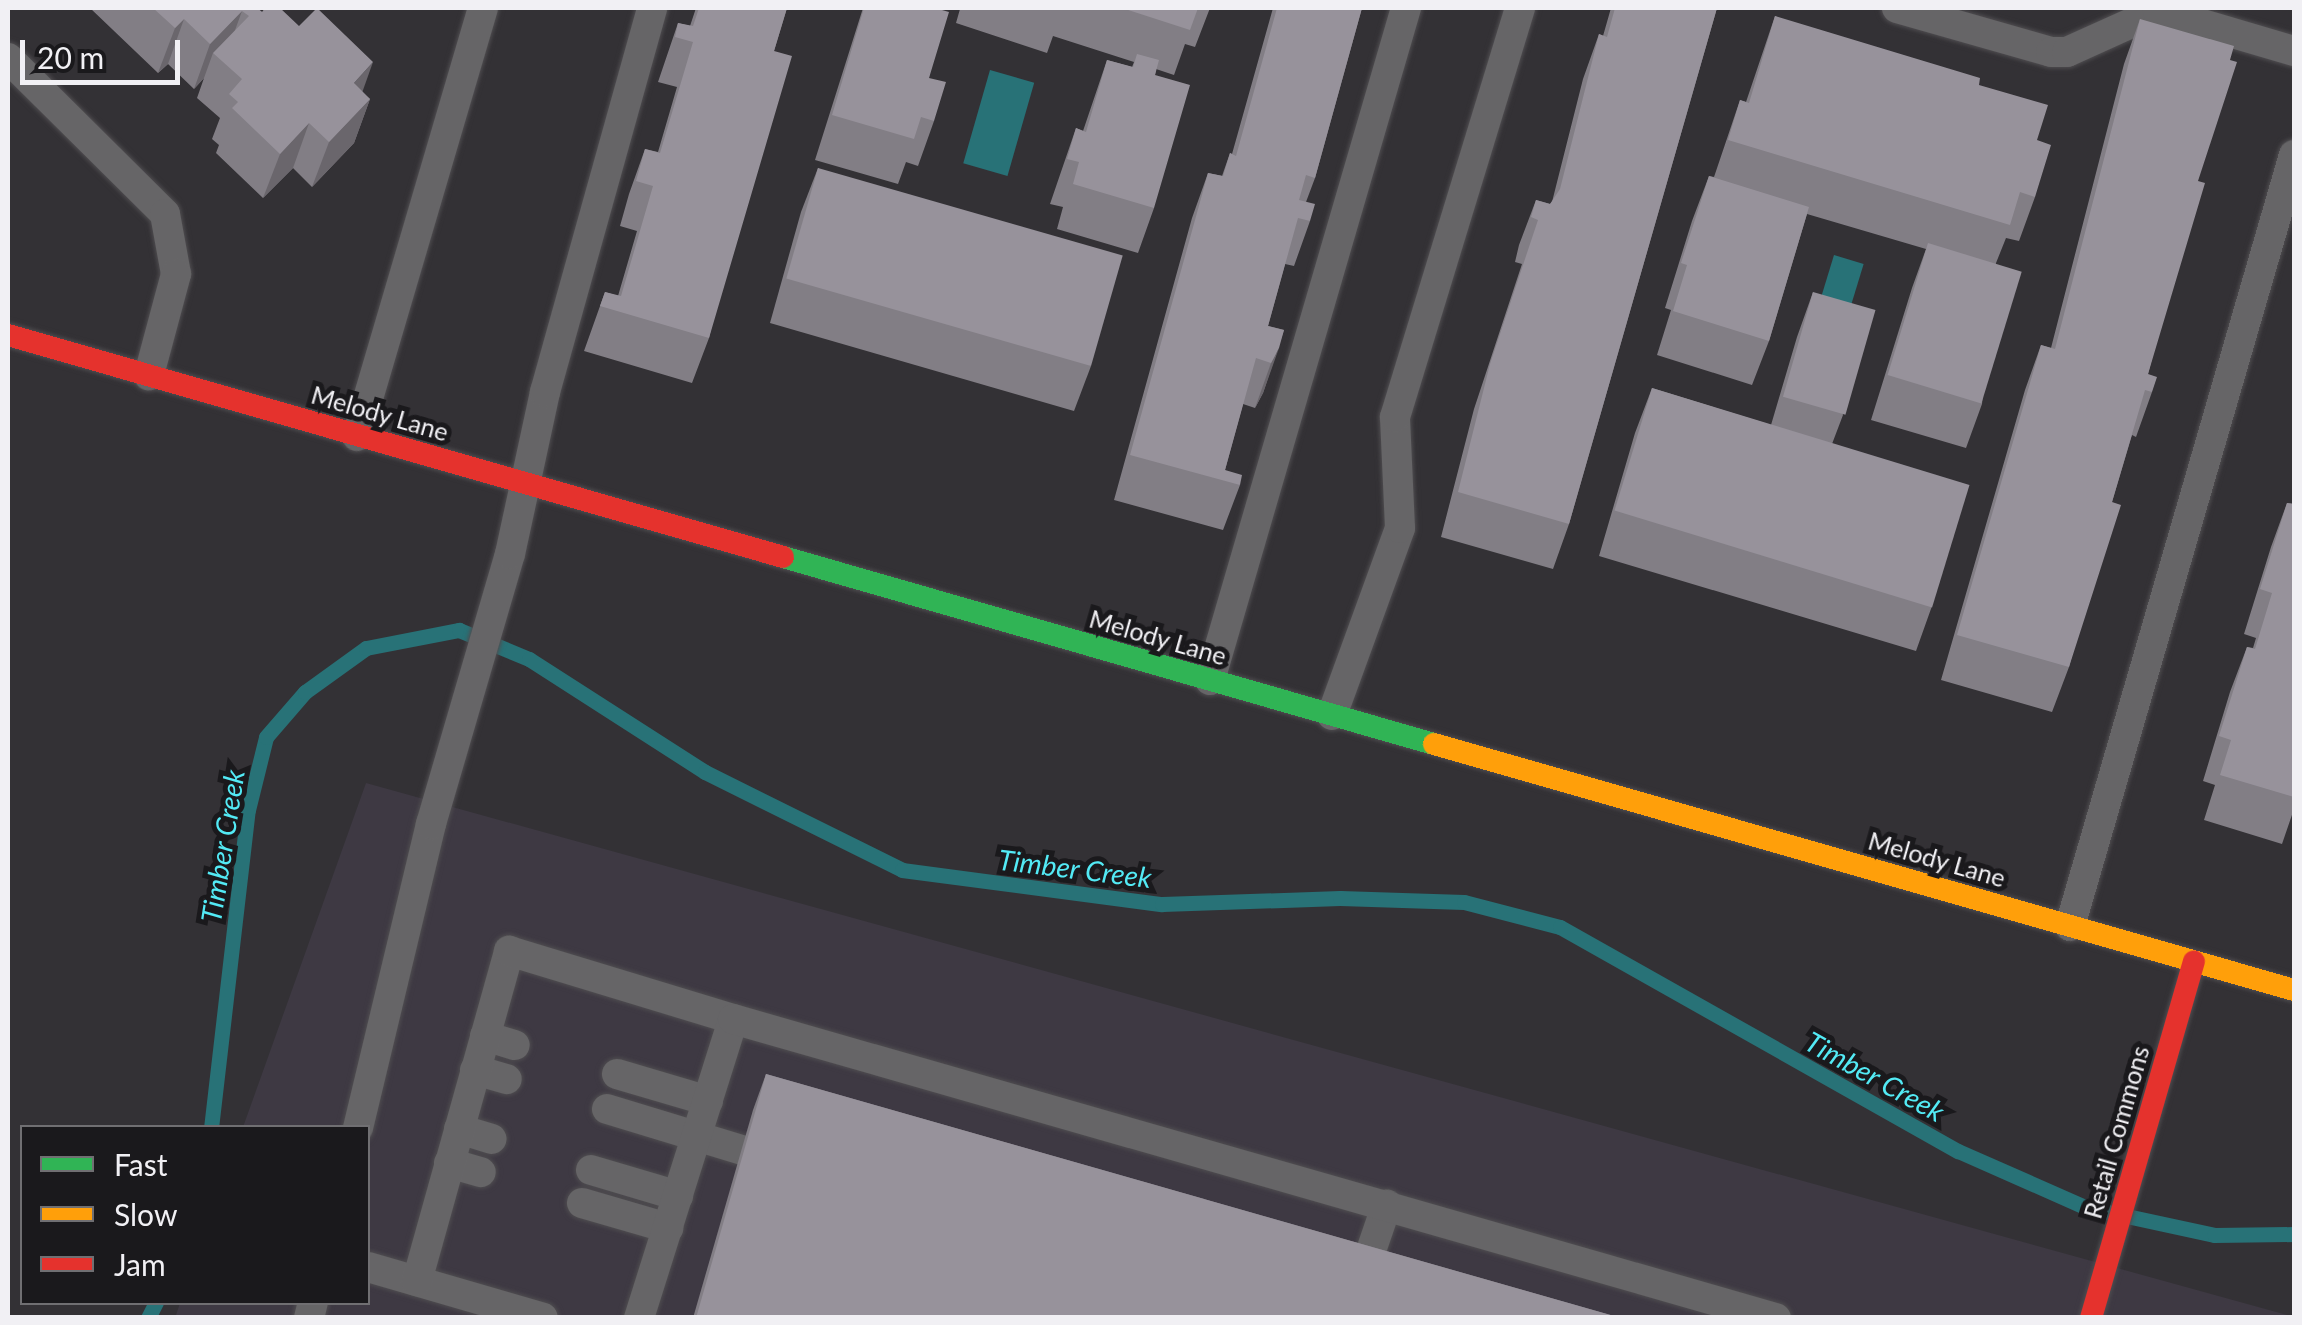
<!DOCTYPE html>
<html>
<head>
<meta charset="utf-8">
<style>
	body { margin:0 }
	#map { position:relative; width:2302px; height:1325px; overflow:hidden; background:#333135; font-family:Lato,sans-serif }
	div>[style] { position:absolute }
	[style*='--x'] { left:calc(var(--x)*1px); top:calc(var(--y)*1px); width:calc(var(--w)*1px); rotate:calc(var(--a)*1deg) }
	.built>* { inset:0; background:#3e3943 }
	.water>* { inset:0; background:#287277; transform-origin:0 0 }
	.stream>* { height:15px; margin:-7.5px; padding:0 7.5px; transform-origin:7.5px; border-radius:7.5px; background:#287277 }
	.roads { filter:drop-shadow(0 0 2px #4f4d50) drop-shadow(0 0 2px #4f4d50) }
	.lane>* { height:30px; margin:-15px; padding:0 15px; transform-origin:15px; border-radius:15px; background:#666567 }
	.fast>* { height:22px; margin:-11px; padding:0 11px; transform-origin:11px; border-radius:11px; background:#30b455 }
	.slow>* { height:22px; margin:-11px; padding:0 11px; transform-origin:11px; border-radius:11px; background:#ff9f0a }
	.jam>* { height:22px; margin:-11px; padding:0 11px; transform-origin:11px; border-radius:11px; background:#e5322d }
	.wall>* { inset:0; background:#827e85 }
	.shaded-wall>* { inset:0; background:#6a666c }
	.building>* { inset:0; background:#97929b; transform-origin:0 0 }
	span { translate:-50% -50%; white-space:nowrap; text-align:center; line-height:1.15; -webkit-text-stroke:10px #1a191c; paint-order:stroke }
	.street-label { font-size:25px; color:#f1f0f4 }
	.water-label { font-size:28px; color:#53eaf5; font-style:italic }
	.frame { position:absolute; inset:0; border:10px solid #f1f0f4; pointer-events:none }
	.legend { position:absolute; left:20px; top:1125px; width:350px; height:180px; box-sizing:border-box; background:#1a191c; border:2px solid #706f72; margin:0; padding:12px 18px; list-style:none; font-size:30px; color:#f1f0f4 }
	.legend li { display:flex; align-items:center; gap:20px; height:50px }
	.legend b { width:50px; border:2px solid #706f72 }
	.scale { position:absolute; left:20px; top:40px; width:160px; height:45px; box-sizing:border-box; border:5px solid #f1f0f4; border-top:0; padding-left:12px; font-size:30px; line-height:35px; white-space:nowrap; color:#f1f0f4; -webkit-text-stroke:8px #1a191c; paint-order:stroke }
</style>
</head>
<body>
<div id="map">
	<div class="built">
		<div style="clip-path:polygon(366px 783px,2294px 1317px,175px 1318px,180px 1303px,368px 1302px,368px 1128px,243px 1127px)"></div>
	</div>
	<div class="water">
		<div style="left:990px;top:70px;width:46px;height:97px;rotate:16deg"></div>
		<div style="left:1834px;top:255px;width:31px;height:76px;rotate:17deg"></div>
	</div>
	<div class="stream">
		<div style="--x:211;--y:1128;--w:320;--a:-83.4"></div>
		<div style="--x:248;--y:810;--w:75;--a:-76.1"></div>
		<div style="--x:266;--y:737;--w:60;--a:-49.1"></div>
		<div style="--x:305;--y:692;--w:75;--a:-35.8"></div>
		<div style="--x:366;--y:648;--w:95;--a:-11"></div>
		<div style="--x:459;--y:630;--w:76;--a:22.5"></div>
		<div style="--x:529;--y:659;--w:209;--a:32.7"></div>
		<div style="--x:705;--y:772;--w:220;--a:26.4"></div>
		<div style="--x:902;--y:870;--w:262;--a:7.5"></div>
		<div style="--x:1162;--y:904;--w:178;--a:-1.9"></div>
		<div style="--x:1340;--y:898;--w:124;--a:1.8"></div>
		<div style="--x:1464;--y:902;--w:99;--a:14.6"></div>
		<div style="--x:1560;--y:927;--w:457;--a:29.4"></div>
		<div style="--x:1958;--y:1151;--w:139;--a:23.8"></div>
		<div style="--x:2085;--y:1207;--w:132;--a:12.2"></div>
		<div style="--x:2214;--y:1235;--w:80;--a:-0.7"></div>
		<div style="--x:148;--y:1318;--w:18;--a:-63"></div>
	</div>
	<div class="roads">
		<div class="lane">
			<div style="--x:1897;--y:8;--w:160;--a:15.9"></div>
			<div style="--x:2051;--y:52;--w:16;--a:0"></div>
			<div style="--x:2067;--y:52;--w:100;--a:-24.3"></div>
			<div style="--x:2158;--y:11;--w:142;--a:16.4"></div>
			<div style="--x:8;--y:58;--w:221;--a:44.8"></div>
			<div style="--x:165;--y:214;--w:61;--a:79.6"></div>
			<div style="--x:176;--y:274;--w:105;--a:105"></div>
			<div style="--x:357;--y:436;--w:446;--a:-73.6"></div>
			<div style="--x:1210;--y:680;--w:700;--a:-73.74"></div>
			<div style="--x:1332;--y:715;--w:199;--a:-70"></div>
			<div style="--x:1400;--y:528;--w:111;--a:-92.6"></div>
			<div style="--x:1395;--y:417;--w:428;--a:-73"></div>
			<div style="--x:2070;--y:926;--w:803;--a:-73.8"></div>
			<div style="--x:485;--y:1036;--w:31;--a:17"></div>
			<div style="--x:475;--y:1070;--w:33;--a:16"></div>
			<div style="--x:617;--y:1074;--w:95;--a:16.5"></div>
			<div style="--x:607;--y:1109;--w:141;--a:16.9"></div>
			<div style="--x:358;--y:1128;--w:313;--a:-76.5"></div>
			<div style="--x:431;--y:824;--w:281;--a:-73.7"></div>
			<div style="--x:510;--y:554;--w:166;--a:-77.8"></div>
			<div style="--x:545;--y:392;--w:399;--a:-74.4"></div>
			<div style="--x:459;--y:1129;--w:34;--a:17"></div>
			<div style="--x:449;--y:1163;--w:33;--a:16"></div>
			<div style="--x:591;--y:1170;--w:91;--a:16.6"></div>
			<div style="--x:582;--y:1203;--w:90;--a:16.2"></div>
			<div style="--x:368;--y:1267;--w:182;--a:16.2"></div>
			<div style="--x:417;--y:1281;--w:343;--a:-74.4"></div>
			<div style="--x:509;--y:951;--w:234;--a:16.9"></div>
			<div style="--x:1360;--y:1283;--w:83;--a:-71.1"></div>
			<div style="--x:309;--y:1318;--w:16;--a:-76"></div>
			<div style="--x:639;--y:1318;--w:313;--a:-72.5"></div>
			<div style="--x:733;--y:1019;--w:1085;--a:16"></div>
		</div>
		<div class="fast">
			<div style="--x:783;--y:557;--w:677;--a:16.03"></div>
		</div>
		<div class="slow">
			<div style="--x:1434;--y:744;--w:894;--a:15.96"></div>
		</div>
		<div class="jam">
			<div style="--x:8;--y:335;--w:806;--a:15.98"></div>
			<div style="--x:2091;--y:1318;--w:371;--a:-73.9"></div>
		</div>
	</div>
	<div class="wall">
		<div style="clip-path:polygon(90px 8px,257px 8px,370px 99px,354px 143px,312px 187px,293px 168px,263px 198px,216px 153px,219px 145px,212px 139px,220px 118px,197px 98px,204px 78px,194px 89px,168px 64px,158px 73px)"></div>
		<div style="clip-path:polygon(696px 8px,787px 8px,774px 51px,709px 338px,692px 383px,584px 351px,605px 292px,618px 296px,637px 231px,620px 226px,629px 194px,645px 149px,658px 152px,677px 87px,658px 82px,678px 23px,690px 26px)"></div>
		<div style="clip-path:polygon(863px 8px,935px 8px,929px 78px,934px 121px,918px 166px,906px 162px,898px 184px,815px 160px)"></div>
		<div style="clip-path:polygon(955px 8px,1210px 8px,1195px 47px,1185px 44px,1174px 75px,1156px 69px,1155px 75px,1154px 208px,1138px 253px,1057px 229px,1063px 207px,1050px 204px,1076px 128px,1083px 131px,1107px 60px,1132px 67px,1134px 62px,1053px 36px,1047px 53px,956px 23px,960px 9px)"></div>
		<div style="clip-path:polygon(1273px 8px,1362px 8px,1315px 178px,1306px 202px,1310px 221px,1294px 266px,1285px 264px,1268px 326px,1284px 330px,1263px 393px,1255px 408px,1243px 404px,1225px 470px,1240px 485px,1223px 530px,1114px 500px,1192px 218px,1208px 173px,1222px 176px,1230px 153px,1232px 154px)"></div>
		<div style="clip-path:polygon(1611px 8px,1717px 8px,1569px 524px,1553px 569px,1441px 537px,1474px 409px,1522px 264px,1515px 262px,1519px 245px,1536px 200px,1550px 204px,1552px 202px,1583px 79px,1599px 34px,1603px 36px)"></div>
		<div style="clip-path:polygon(1775px 16px,2037px 140px,2035px 197px,2019px 241px,2006px 238px,1996px 263px,1982px 404px,1966px 448px,1871px 420px,1912px 288px,1926px 249px,1807px 214px,1769px 341px,1752px 385px,1657px 355px,1671px 310px,1665px 308px,1692px 221px,1709px 176px,1714px 177px,1740px 100px,1746px 102px)"></div>
		<div style="clip-path:polygon(2140px 19px,2198px 181px,2148px 374px,2152px 392px,2136px 437px,2132px 435px,2112px 502px,2069px 667px,2052px 712px,1941px 680px,2025px 390px,2041px 345px,2051px 348px,2124px 64px)"></div>
		<div style="clip-path:polygon(818px 168px,1091px 366px,1074px 411px,770px 323px,801px 212px)"></div>
		<div style="clip-path:polygon(1813px 292px,1843px 415px,1832px 444px,1932px 606px,1916px 651px,1599px 556px,1635px 433px,1652px 388px,1771px 425px,1797px 337px)"></div>
		<div style="clip-path:polygon(2287px 503px,2294px 504px,2294px 503px,2294px 809px,2282px 844px,2204px 820px,2215px 785px,2203px 781px,2230px 692px,2247px 647px,2253px 648px,2256px 638px,2244px 634px,2271px 547px)"></div>
		<div style="clip-path:polygon(766px 1074px,1621px 1318px,693px 1318px,753px 1110px)"></div>
	</div>
	<div class="shaded-wall">
		<div style="clip-path:polygon(242px 11px,226px 55px,213px 53px,204px 78px,194px 89px,210px 44px)"></div>
		<div style="clip-path:polygon(184px 19px,168px 64px,158px 73px,175px 28px)"></div>
		<div style="clip-path:polygon(373px 62px,357px 107px,354px 83px)"></div>
		<div style="clip-path:polygon(370px 99px,354px 143px,312px 187px,329px 142px)"></div>
		<div style="clip-path:polygon(309px 123px,293px 168px,263px 198px,280px 154px)"></div>
		<div style="clip-path:polygon(1279px 348px,1263px 393px,1255px 408px,1271px 363px)"></div>
	</div>
	<div class="building">
		<div style="clip-path:polygon(153px 8px,257px 8px,262px 12px,265px 8px,280px 8px,299px 26px,317px 8px,373px 62px,354px 83px,370px 99px,329px 142px,309px 123px,280px 154px,232px 108px,238px 102px,229px 94px,242px 79px,213px 53px,249px 16px,242px 11px,210px 44px,184px 19px,175px 28px)"></div>
		<div style="clip-path:polygon(699px 8px,787px 8px,774px 51px,792px 56px,709px 338px,600px 306px,605px 292px,621px 296px,653px 186px,636px 181px,645px 149px,660px 153px,693px 42px,675px 37px,678px 23px,693px 26px)"></div>
		<div style="clip-path:polygon(864px 8px,935px 8px,949px 12px,929px 78px,946px 82px,934px 121px,921px 117px,914px 139px,832px 115px)"></div>
		<div style="clip-path:polygon(1122px 8px,1198px 8px,1190px 30px)"></div>
		<div style="clip-path:polygon(1277px 8px,1362px 8px,1315px 178px,1306px 175px,1299px 200px,1315px 204px,1310px 221px,1298px 218px,1268px 326px,1284px 330px,1279px 348px,1271px 363px,1256px 358px,1225px 470px,1242px 475px,1240px 485px,1130px 455px,1208px 173px,1223px 176px,1230px 153px,1236px 156px)"></div>
		<div style="clip-path:polygon(1615px 8px,1717px 8px,1569px 524px,1458px 492px,1490px 364px,1538px 220px,1531px 217px,1536px 200px,1550px 204px,1560px 189px,1599px 34px,1607px 37px)"></div>
		<div style="clip-path:polygon(1775px 16px,1980px 78px,1979px 85px,2048px 105px,2037px 140px,2051px 145px,2035px 197px,2020px 192px,2010px 225px,1728px 140px,1740px 100px,1749px 103px)"></div>
		<div style="clip-path:polygon(2140px 19px,2234px 46px,2230px 60px,2237px 62px,2198px 181px,2205px 183px,2148px 374px,2157px 377px,2152px 392px,2145px 390px,2112px 502px,2121px 505px,2069px 667px,1957px 635px,2041px 345px,2055px 349px)"></div>
		<div style="clip-path:polygon(1137px 54px,1159px 60px,1155px 75px,1190px 85px,1154px 208px,1073px 184px,1079px 162px,1067px 159px,1076px 128px,1086px 132px,1107px 60px,1133px 67px)"></div>
		<div style="left:818px;top:168px;width:317px;height:115px;rotate:16deg"></div>
		<div style="clip-path:polygon(1709px 176px,1809px 207px,1769px 341px,1673px 311px,1687px 265px,1681px 263px)"></div>
		<div style="left:1928px;top:243px;width:98px;height:138px;rotate:17deg"></div>
		<div style="left:1813px;top:292px;width:65px;height:109px;rotate:16deg"></div>
		<div style="left:1652px;top:388px;width:332px;height:128px;rotate:17deg"></div>
		<div style="clip-path:polygon(2287px 503px,2294px 504px,2294px 797px,2220px 775px,2231px 740px,2219px 736px,2247px 647px,2255px 649px,2272px 593px,2260px 589px)"></div>
		<div style="clip-path:polygon(766px 1074px,1621px 1318px,696px 1318px)"></div>
	</div>
	<div class="street-label">
		<span style="left:380px;top:413px;rotate:16deg">Melody Lane</span>
		<span style="left:1158px;top:637px;rotate:16deg">Melody Lane</span>
		<span style="left:1937px;top:859px;rotate:16deg">Melody Lane</span>
		<span style="left:2116px;top:1132px;rotate:-74deg">Retail Commons</span>
	</div>
	<div class="water-label">
		<span style="left:222px;top:846px;rotate:-81deg">Timber Creek</span>
		<span style="left:1075px;top:868px;rotate:7deg">Timber Creek</span>
		<span style="left:1875px;top:1076px;rotate:29deg">Timber Creek</span>
	</div>
	<div class="frame"></div>
	<ul class="legend">
	<li><b style="height:12px;background:#30b455"></b>Fast</li>
	<li><b style="height:12px;background:#ff9f0a"></b>Slow</li>
	<li><b style="height:12px;background:#e5322d"></b>Jam</li>
	</ul>
	<div class="scale">20 m</div>
</div>
</body>
</html>
